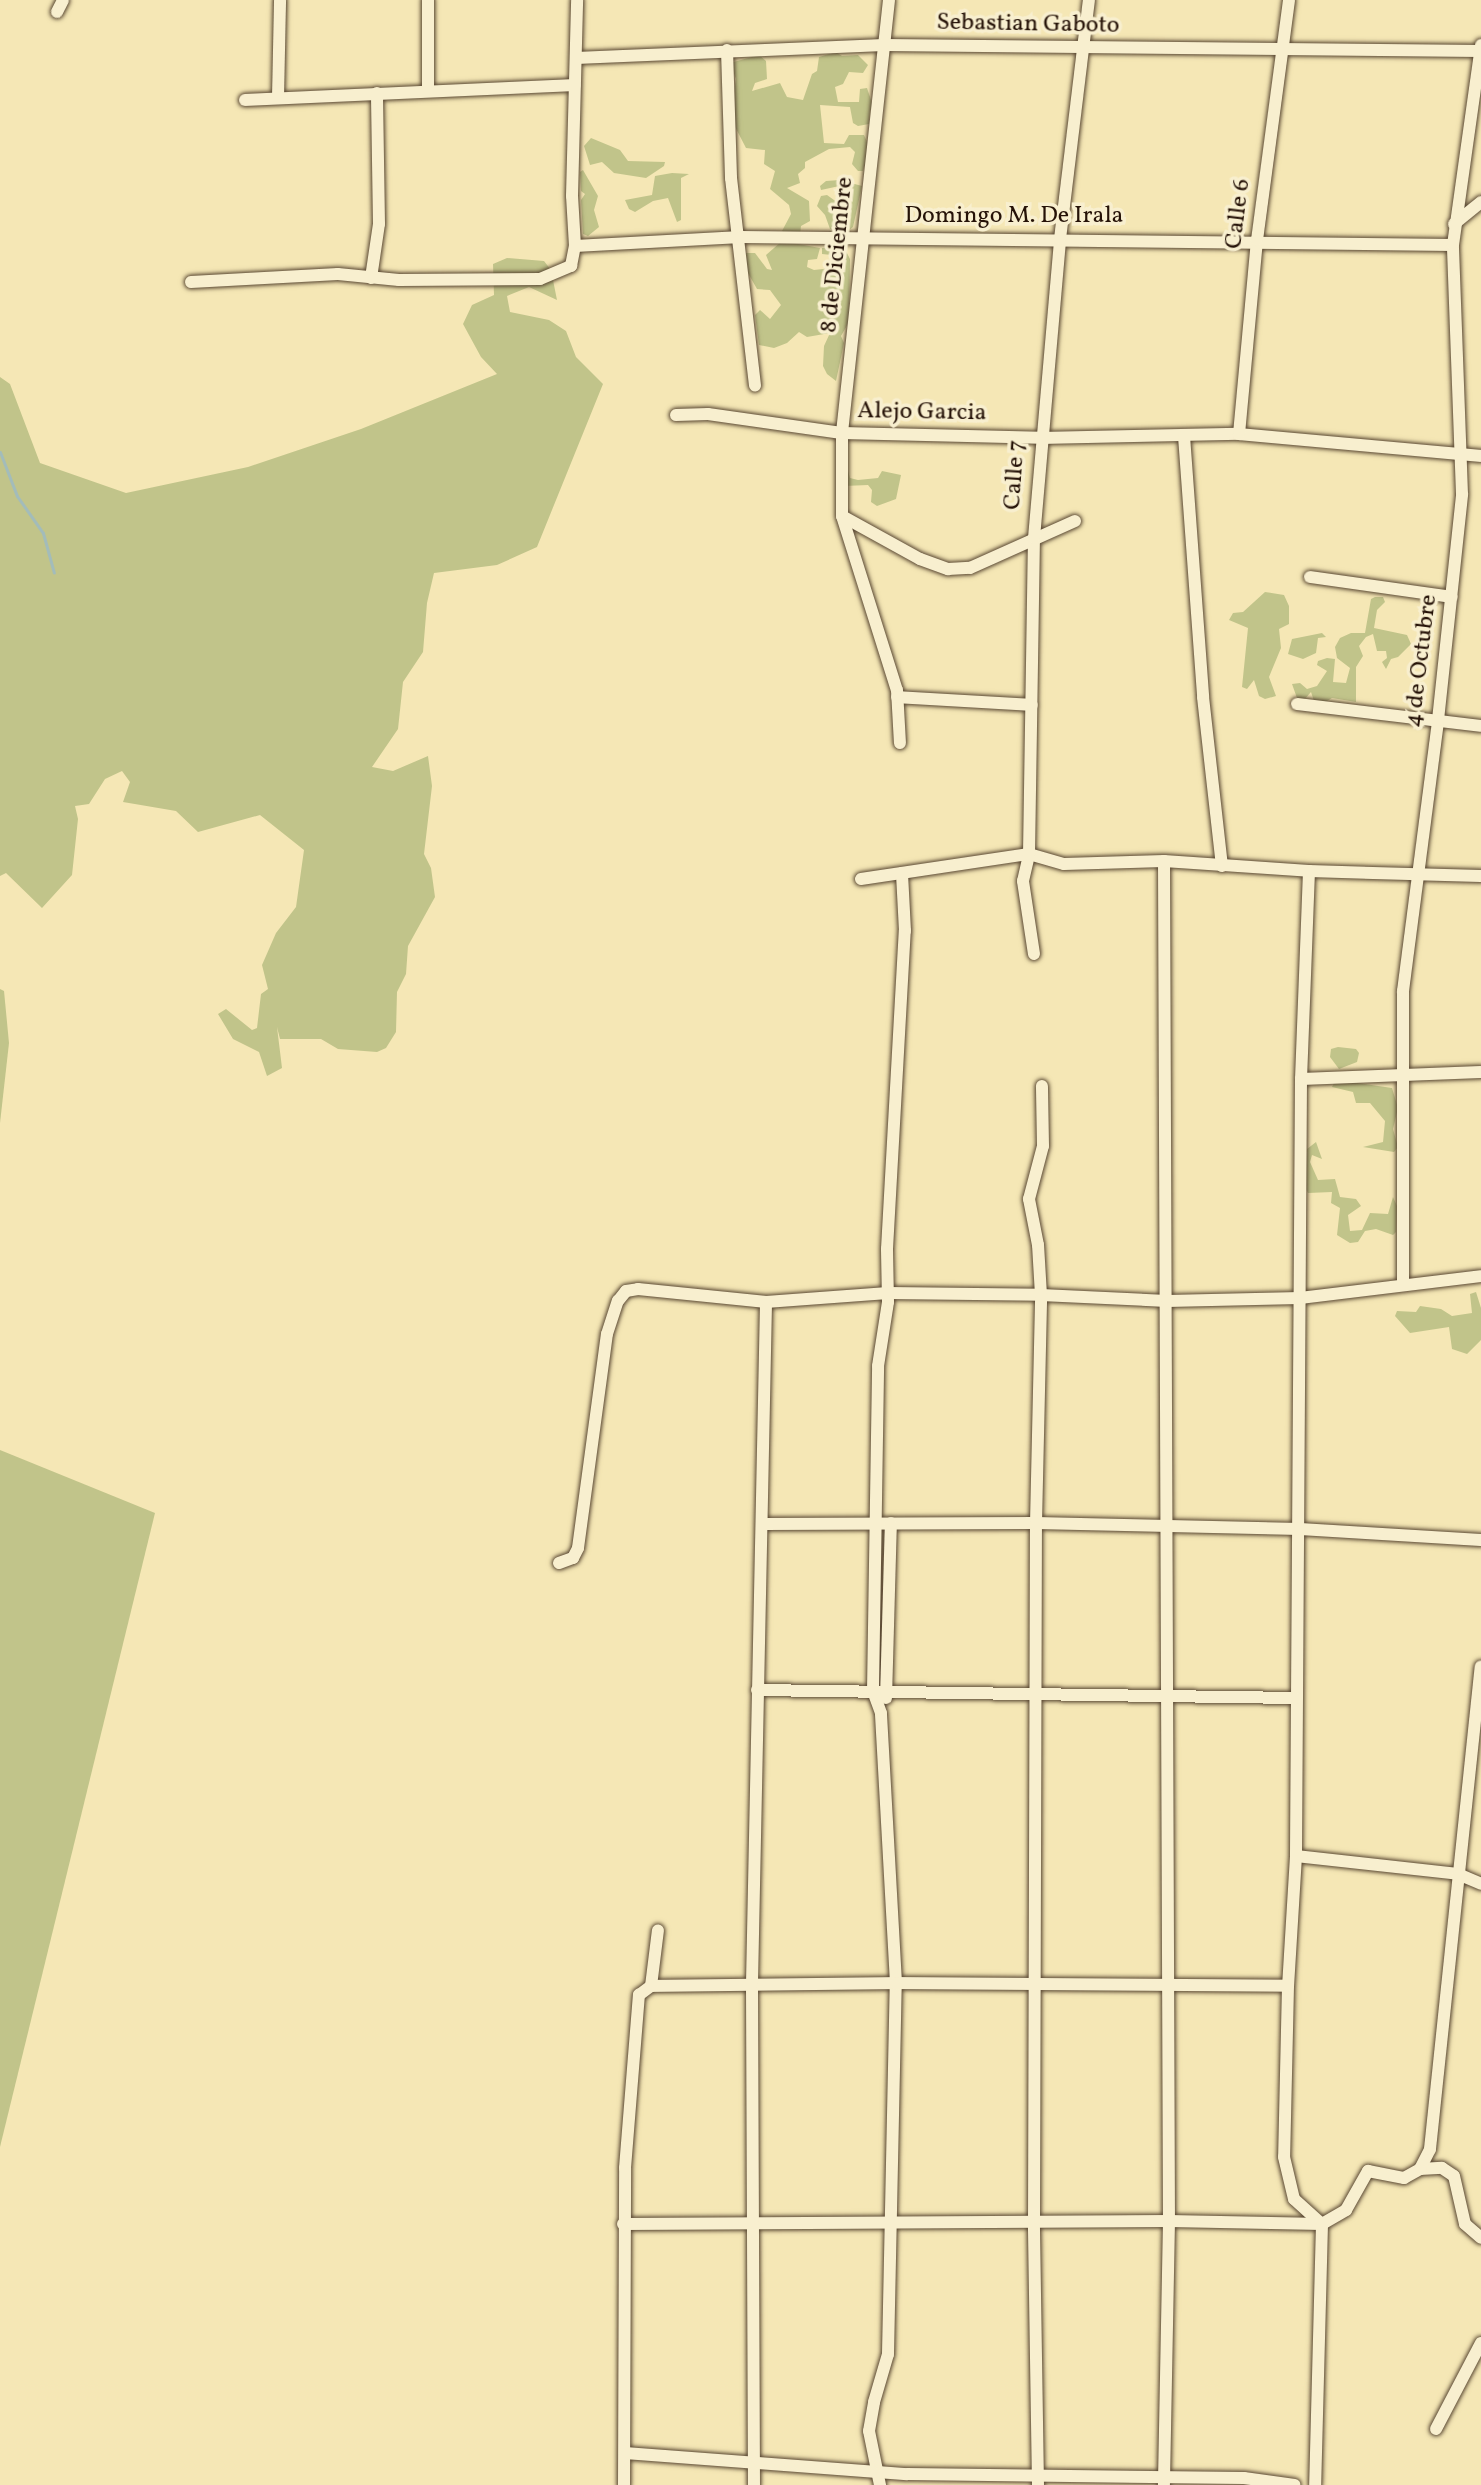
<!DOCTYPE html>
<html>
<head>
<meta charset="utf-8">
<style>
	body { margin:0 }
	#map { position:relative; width:1481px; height:2485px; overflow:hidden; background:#f5e7b5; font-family:Vollkorn,serif }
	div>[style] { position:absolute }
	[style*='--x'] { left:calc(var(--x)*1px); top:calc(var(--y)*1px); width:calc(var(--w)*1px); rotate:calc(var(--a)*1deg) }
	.green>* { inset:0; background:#c1c48a }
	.stream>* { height:3px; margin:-1.5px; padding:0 1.5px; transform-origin:1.5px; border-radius:1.5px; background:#a3bcba }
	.roads { filter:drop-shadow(0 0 2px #594732) drop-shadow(0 0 2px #594732) }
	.street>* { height:12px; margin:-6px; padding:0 6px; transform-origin:6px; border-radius:6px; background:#f8efcf }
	span { translate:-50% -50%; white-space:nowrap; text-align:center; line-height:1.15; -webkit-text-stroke:7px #f8efcf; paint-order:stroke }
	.street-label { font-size:24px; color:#251207 }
</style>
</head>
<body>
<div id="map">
	<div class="green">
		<div style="clip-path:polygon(836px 52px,842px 56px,858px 55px,868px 65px,863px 73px,849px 72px,843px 84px,835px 87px,838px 102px,859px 102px,860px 89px,867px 88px,874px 109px,870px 110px,869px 124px,858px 126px,853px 123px,850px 107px,820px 105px,824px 143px,844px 144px,849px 135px,864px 135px,868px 144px,865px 165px,863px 171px,858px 171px,852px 164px,855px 152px,850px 147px,829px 149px,805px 162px,805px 168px,798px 174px,800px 183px,787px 188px,809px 201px,810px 221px,801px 226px,800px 235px,787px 235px,782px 231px,791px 214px,789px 205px,770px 189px,775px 171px,764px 164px,765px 150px,746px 148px,730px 117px,736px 79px,730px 63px,759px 55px,766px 61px,767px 79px,755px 83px,752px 91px,780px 83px,787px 97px,803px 100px,812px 74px,817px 71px,819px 57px)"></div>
		<div style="clip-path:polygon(591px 138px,620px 150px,628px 161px,665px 162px,664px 166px,646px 178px,614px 173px,602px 162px,590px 165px,584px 146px)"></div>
		<div style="clip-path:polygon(583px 170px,598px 196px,594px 210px,599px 227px,588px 236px,583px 234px,581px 200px,585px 194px,581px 191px,580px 172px)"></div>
		<div style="clip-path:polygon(672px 173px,689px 174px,681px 178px,681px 220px,677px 222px,668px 198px,653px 201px,635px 212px,629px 209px,625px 200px,652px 195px,655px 176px)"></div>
		<div style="clip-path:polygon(840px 180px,862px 186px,853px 227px,846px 232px,830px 229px,825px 215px,817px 206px,821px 196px,827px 195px,841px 205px,847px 188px,844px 185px,821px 190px,820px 186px,826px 181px)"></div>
		<div style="clip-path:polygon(782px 241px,820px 248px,817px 259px,808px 260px,807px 267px,814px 270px,832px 268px,832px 255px,822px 254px,822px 248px,844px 247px,850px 259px,849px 322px,841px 336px,844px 343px,836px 381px,827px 374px,823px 366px,824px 346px,830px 333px,807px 337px,799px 332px,787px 343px,774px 348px,759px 345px,755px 315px,760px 310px,770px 319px,781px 305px,770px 290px,757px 289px,748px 273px,746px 253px,755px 253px,767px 269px,772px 270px,766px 255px)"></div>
		<div style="clip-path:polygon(507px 258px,544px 261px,551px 270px,557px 300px,529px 287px,507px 296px,510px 312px,549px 320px,566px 331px,576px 357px,603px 384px,537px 547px,497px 565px,434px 573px,427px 603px,423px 652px,403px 682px,398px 729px,372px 767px,393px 771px,428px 756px,432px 786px,424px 854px,431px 868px,435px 897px,408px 946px,406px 974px,397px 992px,396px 1032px,386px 1048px,377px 1052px,338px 1049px,321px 1039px,280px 1039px,277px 1027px,282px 1068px,267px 1076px,259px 1052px,233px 1039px,218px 1014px,226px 1009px,252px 1030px,257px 1028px,261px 994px,268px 989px,262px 965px,276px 933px,296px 907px,304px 850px,260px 815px,198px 832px,176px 811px,123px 802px,130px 782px,122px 771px,105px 779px,89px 804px,75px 806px,78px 819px,72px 875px,42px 908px,6px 873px,0 876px,0 377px,10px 384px,40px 463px,126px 493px,248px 467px,361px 429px,497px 374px,481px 357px,463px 324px,472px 305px,494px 295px,493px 264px)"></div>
		<div style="clip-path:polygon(845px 471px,848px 471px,850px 478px,858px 480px,878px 478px,882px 471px,901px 475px,896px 499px,877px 506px,871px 502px,872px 490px,868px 485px,844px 486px)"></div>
		<div style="clip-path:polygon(1265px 592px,1284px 595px,1289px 606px,1289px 624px,1279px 629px,1281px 648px,1269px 677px,1276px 696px,1265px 699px,1259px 696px,1254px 680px,1247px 689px,1242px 687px,1248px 628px,1229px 620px,1233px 613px,1243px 612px)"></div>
		<div style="clip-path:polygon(1375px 597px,1383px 597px,1385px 602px,1377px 610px,1374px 628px,1407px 635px,1411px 644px,1398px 657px,1391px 659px,1386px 669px,1382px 662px,1387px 658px,1386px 651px,1377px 651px,1373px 634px,1366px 637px,1359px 646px,1363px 656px,1356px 667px,1356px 702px,1332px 698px,1322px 704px,1314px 701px,1311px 692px,1304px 700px,1297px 698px,1292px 684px,1300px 683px,1307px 689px,1317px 686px,1327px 671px,1317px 665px,1318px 661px,1327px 658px,1335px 659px,1333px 682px,1346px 683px,1350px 668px,1337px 658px,1335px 647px,1340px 638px,1351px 633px,1365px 633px,1371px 599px)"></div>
		<div style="clip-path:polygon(1322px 633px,1326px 637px,1318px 638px,1316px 653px,1303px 659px,1288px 654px,1292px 639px)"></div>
		<div style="clip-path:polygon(0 989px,4px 991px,9px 1043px,0 1123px)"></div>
		<div style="clip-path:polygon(1338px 1047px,1356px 1049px,1359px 1053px,1357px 1062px,1339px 1069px,1330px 1057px,1331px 1049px)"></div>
		<div style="clip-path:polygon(1344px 1081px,1392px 1088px,1398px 1108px,1393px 1129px,1398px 1147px,1394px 1152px,1363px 1147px,1383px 1142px,1385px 1121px,1370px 1103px,1356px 1103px,1353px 1092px,1332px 1087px,1334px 1083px)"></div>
		<div style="clip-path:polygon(1316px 1142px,1322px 1159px,1312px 1155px,1310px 1162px,1318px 1180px,1335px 1179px,1340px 1197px,1356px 1199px,1361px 1206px,1348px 1215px,1350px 1231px,1362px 1230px,1370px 1213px,1388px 1214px,1393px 1197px,1397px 1206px,1396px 1232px,1393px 1235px,1376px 1229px,1365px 1231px,1358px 1242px,1350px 1243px,1337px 1235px,1340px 1208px,1331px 1203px,1332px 1192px,1308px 1193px,1305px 1187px,1307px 1149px)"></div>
		<div style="clip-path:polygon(1476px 1292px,1481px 1308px,1481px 1340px,1467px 1354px,1452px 1349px,1449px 1327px,1410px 1333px,1395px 1316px,1397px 1311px,1416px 1312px,1420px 1306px,1441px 1309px,1452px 1316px,1472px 1313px,1470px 1294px)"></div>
		<div style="clip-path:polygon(0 1450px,155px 1513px,0 2147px)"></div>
	</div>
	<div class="stream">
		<div style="--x:0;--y:452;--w:47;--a:68.9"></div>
		<div style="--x:17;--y:496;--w:45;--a:54.9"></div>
		<div style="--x:43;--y:533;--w:41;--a:74.6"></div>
	</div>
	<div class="roads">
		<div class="street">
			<div style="--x:889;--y:0;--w:436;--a:96.2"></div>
			<div style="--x:842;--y:433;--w:83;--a:90"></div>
			<div style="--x:842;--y:516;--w:182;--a:72.5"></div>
			<div style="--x:897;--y:690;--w:53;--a:86.8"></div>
			<div style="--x:57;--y:12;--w:13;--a:-63"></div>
			<div style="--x:727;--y:50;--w:128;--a:88.2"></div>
			<div style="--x:731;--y:178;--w:209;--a:83.4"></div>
			<div style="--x:576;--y:58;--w:308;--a:-2.4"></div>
			<div style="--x:884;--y:45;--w:597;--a:0.58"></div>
			<div style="--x:428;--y:90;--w:90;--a:-90"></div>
			<div style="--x:278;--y:98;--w:98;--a:-88.8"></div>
			<div style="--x:245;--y:100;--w:330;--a:-2.6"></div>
			<div style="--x:1454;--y:224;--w:35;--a:-39"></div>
			<div style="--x:575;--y:246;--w:166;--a:-3.1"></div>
			<div style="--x:741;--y:237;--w:712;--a:0.64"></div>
			<div style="--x:371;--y:278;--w:55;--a:-81.6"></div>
			<div style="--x:379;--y:224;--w:131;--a:-90.9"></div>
			<div style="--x:191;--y:282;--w:147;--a:-3.1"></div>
			<div style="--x:338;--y:274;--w:61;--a:5.6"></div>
			<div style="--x:399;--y:280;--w:141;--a:-0.4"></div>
			<div style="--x:540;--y:279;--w:34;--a:-23"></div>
			<div style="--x:571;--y:266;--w:20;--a:-79"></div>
			<div style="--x:575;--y:246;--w:50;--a:-93.4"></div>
			<div style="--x:572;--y:196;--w:196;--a:-88.5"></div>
			<div style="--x:676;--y:415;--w:32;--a:-2"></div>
			<div style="--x:708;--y:414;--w:135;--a:8.1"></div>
			<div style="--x:842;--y:433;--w:198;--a:1.4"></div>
			<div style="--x:1040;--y:438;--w:199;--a:-1.2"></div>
			<div style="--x:1239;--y:434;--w:243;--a:5.2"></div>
			<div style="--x:1239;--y:434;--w:195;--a:-84.7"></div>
			<div style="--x:1257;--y:240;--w:242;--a:-82.4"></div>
			<div style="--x:1184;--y:436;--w:262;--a:85.8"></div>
			<div style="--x:1203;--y:697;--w:170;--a:83.6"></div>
			<div style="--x:842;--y:516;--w:89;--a:28.9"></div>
			<div style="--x:920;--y:559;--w:30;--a:20"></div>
			<div style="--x:948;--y:569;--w:22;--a:-3"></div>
			<div style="--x:970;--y:568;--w:115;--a:-24.1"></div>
			<div style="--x:1310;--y:577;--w:143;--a:8"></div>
			<div style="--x:897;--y:697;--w:135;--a:3.4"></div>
			<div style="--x:1297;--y:704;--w:185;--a:6.8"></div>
			<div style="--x:1164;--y:861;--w:1360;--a:89.79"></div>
			<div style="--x:1169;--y:2221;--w:264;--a:91.1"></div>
			<div style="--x:1309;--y:871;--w:208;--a:92.2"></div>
			<div style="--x:1301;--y:1079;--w:777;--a:90.37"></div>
			<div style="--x:1296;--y:1856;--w:130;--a:93.5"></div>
			<div style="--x:1288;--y:1986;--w:171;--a:91.3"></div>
			<div style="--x:1284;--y:2157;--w:43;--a:76.6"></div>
			<div style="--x:1294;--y:2199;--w:38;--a:42"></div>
			<div style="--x:1322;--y:2224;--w:261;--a:91.5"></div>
			<div style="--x:861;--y:879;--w:170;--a:-8.5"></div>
			<div style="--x:1029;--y:854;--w:36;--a:16"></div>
			<div style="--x:1064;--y:864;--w:100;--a:-1.7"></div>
			<div style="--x:1164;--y:861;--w:145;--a:3.9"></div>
			<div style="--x:1309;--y:871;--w:172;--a:1.7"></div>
			<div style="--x:1034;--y:954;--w:74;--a:-98.6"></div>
			<div style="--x:1023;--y:881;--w:28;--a:-77"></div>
			<div style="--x:1029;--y:854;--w:316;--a:-89.1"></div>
			<div style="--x:1034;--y:538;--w:300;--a:-85"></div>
			<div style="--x:1060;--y:239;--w:241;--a:-83.1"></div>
			<div style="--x:1301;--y:1079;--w:180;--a:-2.2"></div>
			<div style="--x:1403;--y:1283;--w:292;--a:-90"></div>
			<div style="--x:1403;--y:991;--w:273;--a:-82.6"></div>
			<div style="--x:1438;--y:720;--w:227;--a:-83.9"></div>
			<div style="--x:1462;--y:494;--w:249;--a:-92.1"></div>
			<div style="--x:1453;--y:245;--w:202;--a:-82"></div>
			<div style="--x:763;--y:1524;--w:273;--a:-0.2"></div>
			<div style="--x:1036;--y:1523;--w:264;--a:1.3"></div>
			<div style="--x:1300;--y:1529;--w:181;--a:3.5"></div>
			<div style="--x:559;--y:1563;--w:15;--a:-20"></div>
			<div style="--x:573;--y:1558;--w:11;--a:-63"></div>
			<div style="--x:578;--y:1548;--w:216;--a:-82.3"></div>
			<div style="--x:607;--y:1334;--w:35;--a:-72"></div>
			<div style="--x:618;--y:1301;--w:13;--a:-51"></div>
			<div style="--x:626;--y:1291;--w:12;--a:-9"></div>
			<div style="--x:638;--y:1289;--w:129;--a:5.8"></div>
			<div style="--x:766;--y:1302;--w:122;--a:-4.2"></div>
			<div style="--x:888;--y:1293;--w:153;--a:0.7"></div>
			<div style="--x:1041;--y:1295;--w:126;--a:2.7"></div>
			<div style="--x:1167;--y:1301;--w:133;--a:-1.3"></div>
			<div style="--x:1300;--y:1298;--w:182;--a:-6.9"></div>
			<div style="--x:757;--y:1690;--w:539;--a:0.85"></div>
			<div style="--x:886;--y:1698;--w:175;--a:-88.4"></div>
			<div style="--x:1296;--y:1856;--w:163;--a:6.3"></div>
			<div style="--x:1458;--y:1874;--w:25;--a:23"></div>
			<div style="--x:651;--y:1986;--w:245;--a:-0.7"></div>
			<div style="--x:896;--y:1983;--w:270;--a:-93.2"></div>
			<div style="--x:881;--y:1713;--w:23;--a:-110"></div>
			<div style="--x:873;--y:1691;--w:325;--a:-89.1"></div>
			<div style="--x:878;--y:1366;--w:65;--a:-81.1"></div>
			<div style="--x:888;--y:1302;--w:53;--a:-91.1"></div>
			<div style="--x:887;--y:1249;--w:319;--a:-86.8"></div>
			<div style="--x:905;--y:931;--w:58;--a:-93"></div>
			<div style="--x:1420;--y:2169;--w:22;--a:-3"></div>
			<div style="--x:1442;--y:2168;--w:14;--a:34"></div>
			<div style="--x:1454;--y:2176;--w:49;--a:77.1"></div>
			<div style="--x:1465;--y:2224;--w:21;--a:41"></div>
			<div style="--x:623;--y:2224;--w:546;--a:-0.31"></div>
			<div style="--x:1169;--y:2221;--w:153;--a:1.1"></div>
			<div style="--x:1322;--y:2224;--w:28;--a:-30"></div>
			<div style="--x:1346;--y:2210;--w:45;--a:-60.6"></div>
			<div style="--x:1368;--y:2171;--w:37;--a:11"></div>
			<div style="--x:1404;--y:2178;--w:18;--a:-29"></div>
			<div style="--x:1420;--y:2169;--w:22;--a:-63"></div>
			<div style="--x:1430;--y:2149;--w:485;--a:-84"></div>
			<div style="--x:1436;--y:2429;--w:97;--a:-62.4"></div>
			<div style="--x:625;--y:2453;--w:283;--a:4.3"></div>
			<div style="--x:907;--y:2474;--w:337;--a:0.7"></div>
			<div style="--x:1244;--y:2478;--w:51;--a:7.8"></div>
			<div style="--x:624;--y:2485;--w:317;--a:-89.8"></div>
			<div style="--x:625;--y:2168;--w:174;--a:-85.4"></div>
			<div style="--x:639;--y:1995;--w:15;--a:-37"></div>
			<div style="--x:651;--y:1986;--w:56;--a:-82.9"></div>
			<div style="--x:754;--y:2485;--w:502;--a:-90.23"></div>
			<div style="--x:752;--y:1983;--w:681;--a:-88.82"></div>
			<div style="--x:880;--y:2485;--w:55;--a:-101.5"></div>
			<div style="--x:869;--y:2431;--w:29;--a:-80"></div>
			<div style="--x:874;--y:2402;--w:50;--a:-73.7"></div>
			<div style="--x:888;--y:2354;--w:371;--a:-88.8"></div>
			<div style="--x:896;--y:1983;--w:392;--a:0.4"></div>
			<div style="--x:1038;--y:2485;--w:260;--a:-90.9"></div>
			<div style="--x:1034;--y:2225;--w:702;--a:-89.84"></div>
			<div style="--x:1036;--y:1523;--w:228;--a:-88.7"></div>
			<div style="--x:1041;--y:1295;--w:50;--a:-93.4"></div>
			<div style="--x:1038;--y:1245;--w:47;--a:-101.1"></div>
			<div style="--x:1029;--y:1199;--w:55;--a:-75.2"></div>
			<div style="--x:1043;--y:1146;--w:60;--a:-91"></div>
		</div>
	</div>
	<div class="street-label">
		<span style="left:1028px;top:25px;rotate:1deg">Sebastian Gaboto</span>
		<span style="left:1239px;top:214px;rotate:-83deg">Calle 6</span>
		<span style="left:1014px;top:217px">Domingo M. De Irala</span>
		<span style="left:838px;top:255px;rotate:-84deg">8 de Diciembre</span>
		<span style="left:922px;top:413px;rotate:1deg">Alejo Garcia</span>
		<span style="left:1016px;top:475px;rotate:-86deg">Calle 7</span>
		<span style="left:1422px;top:661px;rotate:-83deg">4 de Octubre</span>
	</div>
</div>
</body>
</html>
